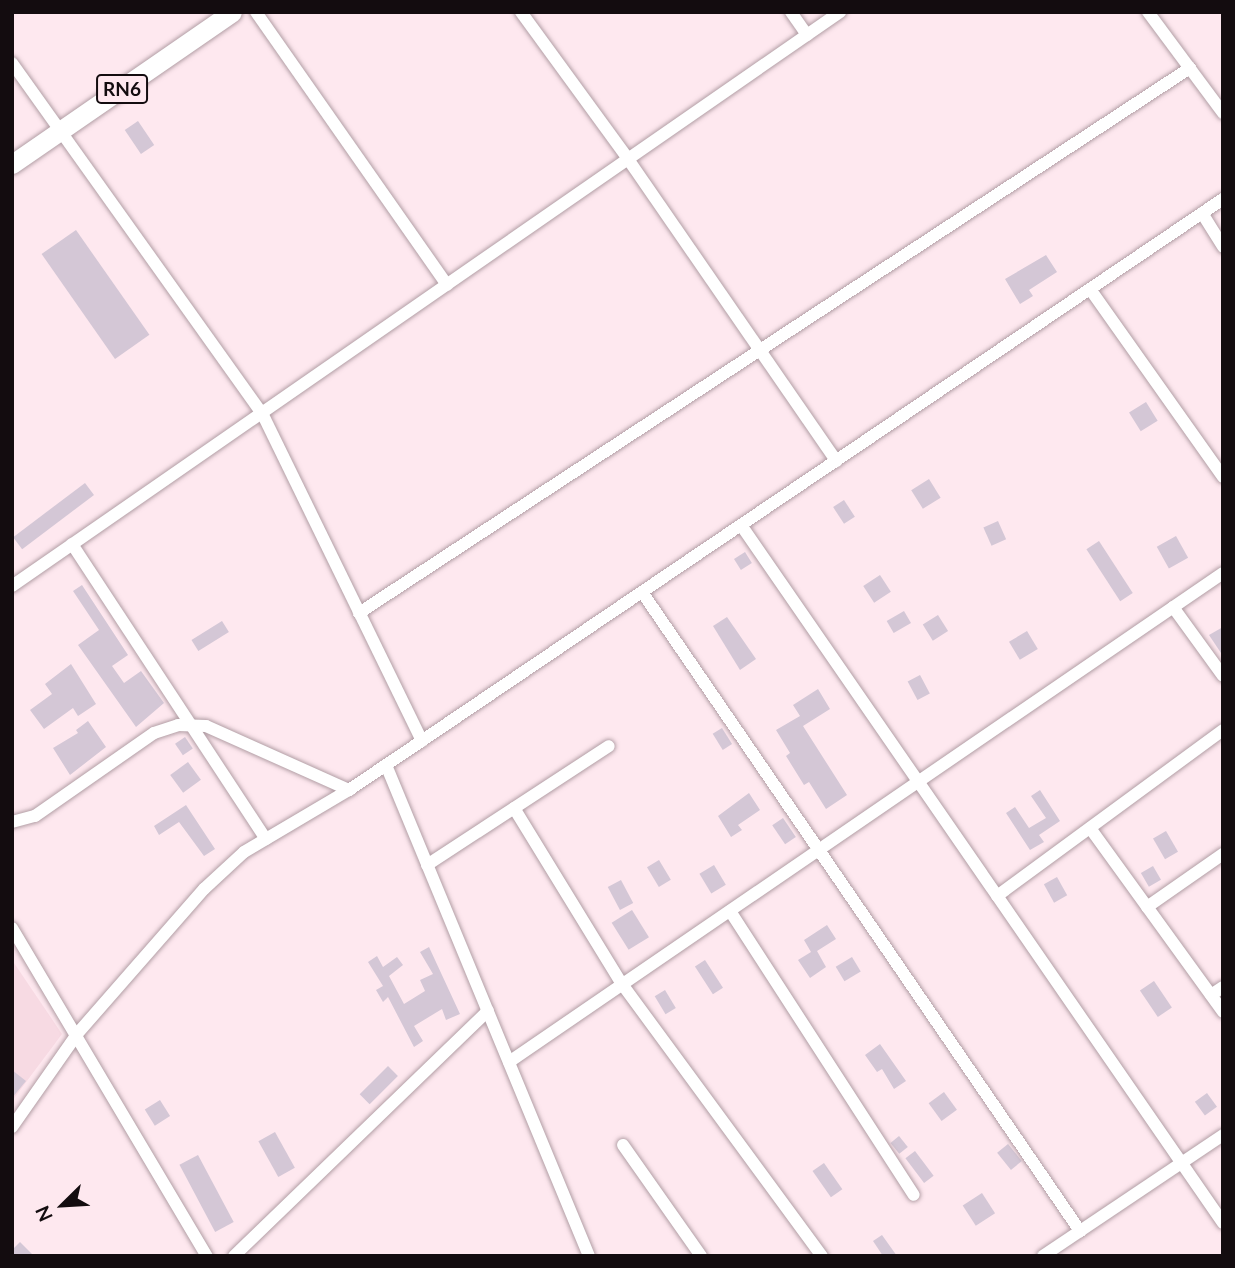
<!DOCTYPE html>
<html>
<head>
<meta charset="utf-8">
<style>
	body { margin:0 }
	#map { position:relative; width:1235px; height:1268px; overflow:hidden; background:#fee8ef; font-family:Lato,sans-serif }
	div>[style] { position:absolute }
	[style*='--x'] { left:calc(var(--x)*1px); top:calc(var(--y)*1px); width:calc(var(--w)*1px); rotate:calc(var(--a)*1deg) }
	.built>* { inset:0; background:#f7dae3 }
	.building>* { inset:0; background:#d4c7d6; transform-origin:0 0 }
	.roads { filter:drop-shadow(0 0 2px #b29ea5) drop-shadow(0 0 2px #b29ea5) }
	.street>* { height:12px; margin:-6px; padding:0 6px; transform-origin:6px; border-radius:6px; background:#fff }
	.primary>* { height:19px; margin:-9.5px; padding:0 9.5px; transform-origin:9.5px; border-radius:9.5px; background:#fff }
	span { translate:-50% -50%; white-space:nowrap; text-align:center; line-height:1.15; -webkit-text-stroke:5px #fee8ef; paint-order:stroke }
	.shield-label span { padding:2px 5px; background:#fee8ef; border:2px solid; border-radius:5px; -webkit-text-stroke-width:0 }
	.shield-label { font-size:19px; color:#130c0f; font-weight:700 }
	.frame { position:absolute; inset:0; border:14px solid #130c0f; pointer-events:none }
	.north { position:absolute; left:28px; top:1170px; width:70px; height:70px; -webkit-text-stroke:5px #fee8ef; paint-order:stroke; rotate:246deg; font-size:19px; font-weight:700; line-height:28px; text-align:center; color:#130c0f }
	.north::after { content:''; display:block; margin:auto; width:24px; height:32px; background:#130c0f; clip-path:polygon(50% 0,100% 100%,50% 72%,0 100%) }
</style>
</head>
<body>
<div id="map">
	<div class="built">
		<div style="clip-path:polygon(12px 960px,62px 1034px,12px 1101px)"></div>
	</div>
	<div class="building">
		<div style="left:138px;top:121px;width:29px;height:16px;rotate:56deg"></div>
		<div style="left:76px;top:230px;width:128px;height:42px;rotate:55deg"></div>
		<div style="clip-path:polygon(1046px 255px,1057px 272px,1029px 290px,1033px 296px,1020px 304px,1005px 279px)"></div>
		<div style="left:1146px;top:402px;width:22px;height:20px;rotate:58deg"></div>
		<div style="left:929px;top:479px;width:22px;height:21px;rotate:58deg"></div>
		<div style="left:85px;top:483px;width:15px;height:90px;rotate:53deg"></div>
		<div style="left:844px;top:500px;width:20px;height:13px;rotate:57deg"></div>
		<div style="left:998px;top:521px;width:20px;height:16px;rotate:66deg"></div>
		<div style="left:1176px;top:536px;width:25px;height:22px;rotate:61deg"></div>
		<div style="left:1099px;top:541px;width:62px;height:15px;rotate:57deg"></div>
		<div style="left:745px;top:552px;width:13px;height:13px;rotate:58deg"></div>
		<div style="left:880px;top:575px;width:20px;height:20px;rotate:57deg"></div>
		<div style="clip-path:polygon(82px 585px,128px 655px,112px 666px,124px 683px,141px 671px,164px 703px,136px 727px,78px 645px,99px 630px,73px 591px)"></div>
		<div style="left:904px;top:611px;width:14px;height:20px;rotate:60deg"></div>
		<div style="left:938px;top:615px;width:19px;height:18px;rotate:58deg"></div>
		<div style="clip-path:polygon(727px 617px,756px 659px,740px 670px,713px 626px)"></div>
		<div style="left:222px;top:621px;width:13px;height:36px;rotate:58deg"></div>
		<div style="clip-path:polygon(1223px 627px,1223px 656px,1209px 635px)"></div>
		<div style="left:1027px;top:631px;width:21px;height:21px;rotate:59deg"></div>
		<div style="clip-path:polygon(71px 664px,96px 704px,78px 716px,73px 708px,44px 729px,30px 710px,52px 694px,45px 684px)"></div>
		<div style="left:920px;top:675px;width:21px;height:14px;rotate:62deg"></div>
		<div style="clip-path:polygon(818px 689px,830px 709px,803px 726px,847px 795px,826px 809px,809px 782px,804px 785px,786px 756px,790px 753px,776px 730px,800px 716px,793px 705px)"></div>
		<div style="clip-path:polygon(88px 721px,106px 747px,70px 775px,53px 748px,78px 733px,76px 730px)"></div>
		<div style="left:722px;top:728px;width:19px;height:11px;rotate:58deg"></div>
		<div style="left:185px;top:737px;width:14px;height:12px;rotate:56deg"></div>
		<div style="left:188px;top:762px;width:22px;height:22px;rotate:54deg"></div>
		<div style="clip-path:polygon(1040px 790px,1060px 821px,1039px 835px,1044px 842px,1030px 850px,1006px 813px,1015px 807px,1029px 828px,1046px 818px,1031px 796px)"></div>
		<div style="clip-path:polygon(749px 793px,760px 810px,738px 825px,742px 830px,731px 837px,718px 816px)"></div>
		<div style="clip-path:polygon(186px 805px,215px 849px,204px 856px,179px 822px,159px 835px,154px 826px)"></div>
		<div style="left:783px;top:818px;width:23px;height:13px;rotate:56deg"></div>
		<div style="left:1166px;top:831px;width:24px;height:15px;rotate:60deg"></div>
		<div style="left:659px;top:860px;width:23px;height:14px;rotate:59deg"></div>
		<div style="left:714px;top:865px;width:23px;height:17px;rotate:59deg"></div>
		<div style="left:1153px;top:866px;width:16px;height:14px;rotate:60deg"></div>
		<div style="left:1057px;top:877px;width:21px;height:15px;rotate:61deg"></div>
		<div style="left:621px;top:880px;width:26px;height:15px;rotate:62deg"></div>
		<div style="left:632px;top:910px;width:32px;height:24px;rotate:58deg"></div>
		<div style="clip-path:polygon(827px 925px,836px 939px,817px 951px,826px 967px,810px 978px,798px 960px,811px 952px,804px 940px)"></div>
		<div style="clip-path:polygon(429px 947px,460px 1014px,446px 1020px,442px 1009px,414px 1026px,423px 1041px,414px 1047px,388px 997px,383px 1002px,376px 990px,383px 986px,368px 962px,377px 956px,383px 967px,397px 957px,403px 965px,389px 976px,404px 1004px,425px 991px,420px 980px,433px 974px,420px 952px)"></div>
		<div style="left:852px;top:957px;width:17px;height:19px;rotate:59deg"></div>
		<div style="left:705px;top:960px;width:33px;height:12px;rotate:57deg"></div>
		<div style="left:1154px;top:981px;width:32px;height:17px;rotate:56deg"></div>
		<div style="left:665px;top:990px;width:21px;height:12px;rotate:59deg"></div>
		<div style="clip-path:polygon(880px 1044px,906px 1081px,894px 1089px,882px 1069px,877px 1072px,865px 1055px)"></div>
		<div style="left:388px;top:1066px;width:14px;height:40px;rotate:45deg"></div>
		<div style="clip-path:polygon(12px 1070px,26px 1081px,12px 1098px)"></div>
		<div style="left:944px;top:1092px;width:22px;height:19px;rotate:54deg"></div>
		<div style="left:1207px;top:1093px;width:17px;height:15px;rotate:54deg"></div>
		<div style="left:160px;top:1100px;width:19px;height:18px;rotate:58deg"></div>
		<div style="left:275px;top:1132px;width:41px;height:19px;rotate:61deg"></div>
		<div style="left:899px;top:1136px;width:14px;height:11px;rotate:51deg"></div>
		<div style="left:1008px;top:1144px;width:22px;height:14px;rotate:51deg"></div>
		<div style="left:915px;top:1151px;width:31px;height:12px;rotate:53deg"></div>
		<div style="left:198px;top:1155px;width:76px;height:21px;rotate:62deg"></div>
		<div style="left:824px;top:1163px;width:32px;height:14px;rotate:55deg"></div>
		<div style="left:982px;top:1193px;width:24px;height:23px;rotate:57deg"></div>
		<div style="clip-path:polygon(882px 1235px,897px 1256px,883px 1256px,873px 1241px)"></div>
		<div style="clip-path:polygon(20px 1242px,34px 1256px,12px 1256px,12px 1250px)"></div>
	</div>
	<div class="roads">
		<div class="street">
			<div style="--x:256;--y:12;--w:333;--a:55"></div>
			<div style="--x:521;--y:12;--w:182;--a:53.9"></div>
			<div style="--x:628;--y:159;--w:367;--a:55.4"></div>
			<div style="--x:791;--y:12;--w:28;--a:55"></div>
			<div style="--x:1148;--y:12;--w:126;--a:53.4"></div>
			<div style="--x:12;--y:63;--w:430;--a:54.5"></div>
			<div style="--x:262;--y:413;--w:365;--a:64"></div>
			<div style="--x:1202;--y:213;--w:40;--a:58"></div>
			<div style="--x:1090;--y:289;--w:230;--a:54.7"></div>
			<div style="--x:741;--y:525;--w:848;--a:55.37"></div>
			<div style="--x:72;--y:544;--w:353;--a:56.7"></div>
			<div style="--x:12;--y:586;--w:1008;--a:-34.73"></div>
			<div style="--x:642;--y:592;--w:775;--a:55.57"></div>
			<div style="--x:1173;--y:607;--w:85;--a:54.1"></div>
			<div style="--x:359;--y:613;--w:994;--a:-33.26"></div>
			<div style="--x:386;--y:765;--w:531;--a:67.54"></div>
			<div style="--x:514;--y:808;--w:206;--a:58.5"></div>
			<div style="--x:622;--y:984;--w:338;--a:53.7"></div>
			<div style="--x:12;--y:822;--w:24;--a:-15"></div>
			<div style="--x:35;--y:816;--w:145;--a:-34.9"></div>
			<div style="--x:154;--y:733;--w:25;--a:-18"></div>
			<div style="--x:178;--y:725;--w:28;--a:2"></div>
			<div style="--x:206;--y:726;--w:157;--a:24.1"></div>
			<div style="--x:1090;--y:828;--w:227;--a:54.1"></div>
			<div style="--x:427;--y:865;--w:217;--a:-33.2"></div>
			<div style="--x:997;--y:896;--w:280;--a:-36.3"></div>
			<div style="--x:1147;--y:907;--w:93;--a:-34.9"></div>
			<div style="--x:730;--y:911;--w:338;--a:57.1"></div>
			<div style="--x:12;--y:928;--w:382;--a:59.3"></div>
			<div style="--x:1211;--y:995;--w:14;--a:-34"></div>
			<div style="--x:509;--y:1062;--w:865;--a:-34.41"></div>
			<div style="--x:12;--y:1127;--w:113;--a:-55"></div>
			<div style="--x:77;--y:1034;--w:193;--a:-48.8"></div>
			<div style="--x:204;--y:889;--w:54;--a:-42.8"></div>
			<div style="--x:244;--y:852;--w:122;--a:-30.6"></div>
			<div style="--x:349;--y:790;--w:1055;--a:-34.07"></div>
			<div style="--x:623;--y:1145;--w:136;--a:54.9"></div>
			<div style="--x:234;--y:1256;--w:353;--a:-44"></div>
			<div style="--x:1043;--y:1256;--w:217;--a:-33.9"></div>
		</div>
		<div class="primary">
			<div style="--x:12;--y:164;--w:267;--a:-34.6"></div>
		</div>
	</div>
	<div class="shield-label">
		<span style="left:122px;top:89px">RN6</span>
	</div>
	<div class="frame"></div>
	<div class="north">N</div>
</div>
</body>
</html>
